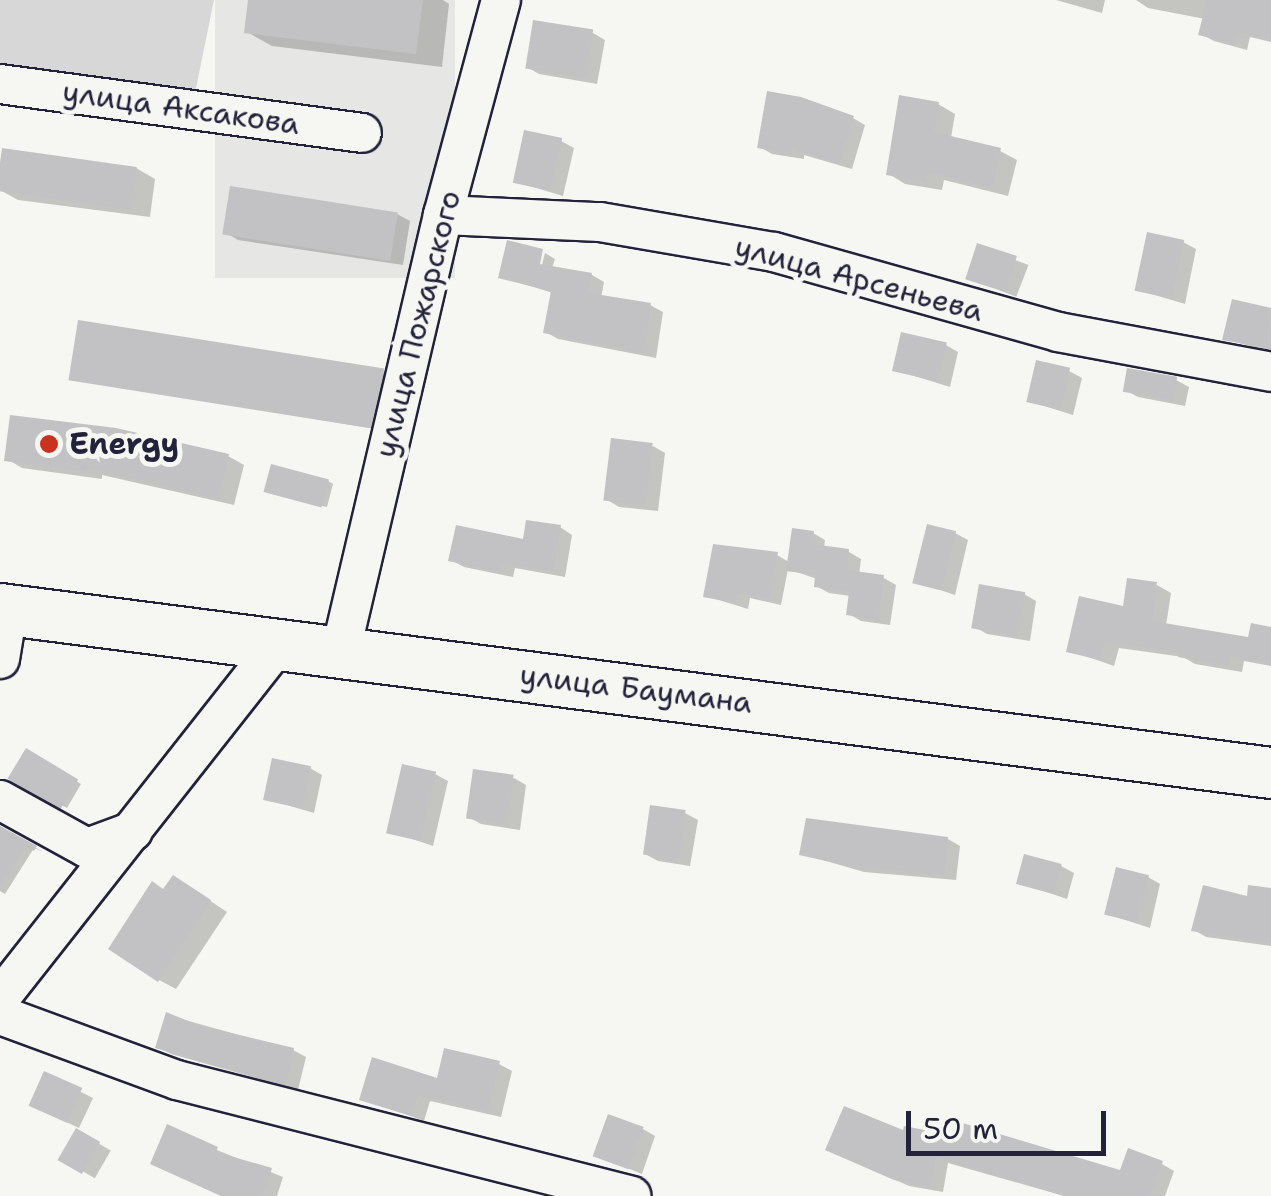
<!DOCTYPE html>
<html>
<head>
<meta charset="utf-8">
<style>
  body { margin:0 }
  #map { position:relative; width:1271px; height:1196px; overflow:hidden; background:#f6f6f2; font-family:"Shantell Sans",sans-serif }
  div>[style] { position:absolute }
  .built>* { inset:0; background:#e6e6e4; transform-origin:0 0 }
  .green>* { inset:0; background:#d7d7d7 }
  .shadow>* { inset:0; background:#0003; transform-origin:0 0 }
  .building>* { inset:0; background:#c2c2c4; transform-origin:0 0 }
  .roads { filter:drop-shadow(2px 0 #22223b) drop-shadow(-2px 0 #22223b) drop-shadow(0 2px #22223b) drop-shadow(0 -2px #22223b) }
  .minor>* { height:38px; margin:-19px; padding:0 19px; transform-origin:19px; border-radius:19px; background:#f6f6f2 }
  .major>* { height:50px; margin:-25px; padding:0 25px; transform-origin:25px; border-radius:25px; background:#f6f6f2 }
  .dots>* { width:28px; height:28px; translate:-50% -50%; box-sizing:border-box; border:5px solid #f6f6f2; border-radius:50% }
  span { translate:-50% -50%; white-space:nowrap; text-align:center; line-height:1.15; -webkit-text-stroke:10px #f6f6f2; paint-order:stroke }
  .street-label { font-size:30px; color:#22223b }
  .poi-label { font-size:30px; color:#22223b; font-weight:700 }
  .left { translate:0 -50%; text-align:left }
  .scale { position:absolute; left:906px; top:1111px; width:200px; height:45px; box-sizing:border-box; border:5px solid #22223b; border-top:0; padding-left:12px; font-size:30px; line-height:35px; white-space:nowrap; color:#22223b; -webkit-text-stroke:8px #f6f6f2; paint-order:stroke }
</style>
</head>
<body>
<div id="map">
  <div class="built">
    <i style="left:215px;top:0;width:240px;height:278px"></i>
  </div>
  <div class="green">
    <i style="clip-path:polygon(0 0,214px 0,193px 103px,0 74px)"></i>
  </div>
  <div class="shadow">
    <i style="clip-path:polygon(250px 0,443px 0,449px 4px,442px 67px,272px 46px,247px 32px)"></i>
    <i style="clip-path:polygon(1056px 0,1105px 0,1102px 13px)"></i>
    <i style="clip-path:polygon(1136px 0,1253px 0,1271px 4px,1271px 42px,1250px 37px,1247px 50px,1214px 41px,1201px 34px,1205px 19px,1148px 8px)"></i>
    <i style="clip-path:polygon(593px 33px,605px 40px,597px 84px,539px 74px,527px 67px)"></i>
    <i style="clip-path:polygon(938px 104px,955px 114px,951px 138px,1000px 151px,1017px 160px,1008px 196px,944px 180px,942px 190px,905px 184px,889px 174px)"></i>
    <i style="clip-path:polygon(853px 118px,865px 125px,852px 169px,804px 155px,804px 159px,772px 154px,760px 147px)"></i>
    <i style="clip-path:polygon(561px 141px,574px 148px,563px 196px,516px 182px)"></i>
    <i style="clip-path:polygon(4px 150px,136px 168px,155px 179px,150px 217px,18px 200px,0 190px)"></i>
    <i style="clip-path:polygon(397px 214px,410px 221px,403px 265px,238px 240px,225px 232px)"></i>
    <i style="clip-path:polygon(1183px 242px,1196px 249px,1185px 304px,1138px 290px)"></i>
    <i style="left:979px;top:246px;width:53px;height:34px;rotate:21deg"></i>
    <i style="clip-path:polygon(545px 253px,555px 259px,552px 268px,592px 275px,604px 282px,601px 298px,650px 305px,663px 312px,656px 358px,558px 339px,546px 332px,553px 293px,501px 277px,539px 276px)"></i>
    <i style="clip-path:polygon(1233px 302px,1271px 311px,1271px 352px,1225px 339px)"></i>
    <i style="clip-path:polygon(946px 345px,958px 352px,950px 387px,895px 370px)"></i>
    <i style="clip-path:polygon(1069px 371px,1082px 378px,1073px 415px,1028px 401px)"></i>
    <i style="clip-path:polygon(383px 372px,388px 375px,375px 429px,71px 378px)"></i>
    <i style="clip-path:polygon(1176px 380px,1189px 387px,1185px 406px,1138px 397px,1125px 390px)"></i>
    <i style="clip-path:polygon(653px 446px,665px 453px,658px 511px,619px 507px,606px 499px)"></i>
    <i style="clip-path:polygon(228px 456px,244px 465px,234px 505px,102px 475px,102px 479px,22px 468px,7px 459px)"></i>
    <i style="clip-path:polygon(328px 481px,333px 484px,327px 507px,272px 494px)"></i>
    <i style="clip-path:polygon(560px 527px,572px 535px,565px 577px,515px 568px,513px 577px,464px 567px,451px 560px,525px 542px)"></i>
    <i style="clip-path:polygon(813px 533px,825px 540px,824px 548px,849px 552px,861px 559px,859px 575px,884px 578px,896px 585px,890px 625px,861px 621px,849px 614px,851px 596px,829px 593px,816px 586px,817px 579px,788px 569px,781px 605px,750px 598px,748px 609px,706px 596px,777px 555px,789px 562px)"></i>
    <i style="clip-path:polygon(955px 533px,968px 540px,955px 595px,916px 582px)"></i>
    <i style="clip-path:polygon(1157px 585px,1171px 593px,1166px 626px,1250px 640px,1271px 630px,1271px 666px,1244px 661px,1242px 672px,1195px 664px,1183px 657px,1119px 648px,1114px 666px,1068px 650px)"></i>
    <i style="clip-path:polygon(1024px 594px,1036px 601px,1030px 641px,987px 634px,975px 627px)"></i>
    <i style="clip-path:polygon(27px 751px,81px 784px,67px 808px,10px 778px)"></i>
    <i style="clip-path:polygon(310px 768px,322px 775px,314px 813px,266px 799px)"></i>
    <i style="clip-path:polygon(435px 774px,448px 781px,433px 846px,389px 831px)"></i>
    <i style="clip-path:polygon(514px 778px,526px 785px,520px 830px,481px 824px,468px 817px)"></i>
    <i style="clip-path:polygon(685px 813px,698px 820px,690px 866px,658px 861px,645px 854px)"></i>
    <i style="clip-path:polygon(0 827px,43px 852px,34px 848px,5px 894px,0 891px)"></i>
    <i style="clip-path:polygon(948px 839px,960px 846px,956px 880px,864px 872px,802px 854px)"></i>
    <i style="clip-path:polygon(1061px 866px,1074px 873px,1067px 899px,1020px 883px)"></i>
    <i style="clip-path:polygon(1148px 877px,1160px 884px,1150px 928px,1107px 914px)"></i>
    <i style="clip-path:polygon(191px 888px,227px 912px,176px 989px,159px 980px,165px 892px)"></i>
    <i style="clip-path:polygon(1271px 891px,1271px 946px,1206px 937px,1194px 930px)"></i>
    <i style="clip-path:polygon(167px 1015px,293px 1050px,306px 1057px,298px 1090px,171px 1054px,158px 1047px)"></i>
    <i style="clip-path:polygon(499px 1064px,512px 1071px,501px 1117px,430px 1101px,424px 1121px,362px 1098px)"></i>
    <i style="clip-path:polygon(45px 1074px,93px 1098px,79px 1128px,44px 1112px)"></i>
    <i style="clip-path:polygon(643px 1129px,655px 1136px,642px 1174px,597px 1156px)"></i>
    <i style="left:77px;top:1131px;width:39px;height:32px;rotate:30deg"></i>
    <i style="clip-path:polygon(905px 1134px,1122px 1173px,1162px 1164px,1174px 1171px,1165px 1196px,1064px 1196px,948px 1163px,943px 1192px,909px 1186px,841px 1156px)"></i>
    <i style="clip-path:polygon(217px 1150px,283px 1177px,277px 1196px,223px 1196px,153px 1162px)"></i>
  </div>
  <div class="building">
    <i style="clip-path:polygon(248px 0,423px 0,416px 54px,244px 33px)"></i>
    <i style="clip-path:polygon(1207px 0,1271px 0,1271px 39px,1238px 32px,1235px 44px,1198px 35px)"></i>
    <i style="left:533px;top:20px;width:61px;height:49px;rotate:9deg"></i>
    <i style="clip-path:polygon(767px 91px,801px 97px,854px 116px,840px 164px,792px 149px,791px 154px,757px 148px)"></i>
    <i style="clip-path:polygon(899px 95px,939px 102px,934px 132px,1001px 148px,992px 188px,927px 172px,926px 182px,886px 175px)"></i>
    <i style="left:524px;top:130px;width:39px;height:54px;rotate:12deg"></i>
    <i style="left:2px;top:148px;width:136px;height:43px;rotate:8deg"></i>
    <i style="left:230px;top:186px;width:170px;height:49px;rotate:9deg"></i>
    <i style="left:1147px;top:232px;width:38px;height:60px;rotate:12deg"></i>
    <i style="clip-path:polygon(507px 240px,543px 249px,540px 264px,592px 273px,589px 293px,651px 303px,644px 353px,543px 333px,551px 291px,498px 278px)"></i>
    <i style="left:977px;top:243px;width:42px;height:38px;rotate:18deg"></i>
    <i style="clip-path:polygon(1232px 299px,1271px 308px,1267px 348px,1222px 340px)"></i>
    <i style="left:78px;top:320px;width:310px;height:61px;rotate:9deg"></i>
    <i style="left:901px;top:332px;width:47px;height:40px;rotate:13deg"></i>
    <i style="left:1036px;top:360px;width:35px;height:43px;rotate:13deg"></i>
    <i style="left:1127px;top:368px;width:51px;height:24px;rotate:10deg"></i>
    <i style="clip-path:polygon(10px 415px,116px 428px,229px 454px,219px 499px,87px 468px,87px 472px,4px 461px)"></i>
    <i style="left:611px;top:438px;width:42px;height:63px;rotate:7deg"></i>
    <i style="left:271px;top:464px;width:60px;height:29px;rotate:15deg"></i>
    <i style="clip-path:polygon(526px 520px,561px 525px,553px 571px,502px 563px,501px 572px,448px 561px,456px 525px,523px 539px)"></i>
    <i style="left:927px;top:524px;width:30px;height:61px;rotate:14deg"></i>
    <i style="clip-path:polygon(792px 528px,814px 531px,812px 544px,849px 549px,847px 570px,884px 575px,878px 620px,846px 615px,849px 592px,814px 587px,815px 575px,786px 571px)"></i>
    <i style="clip-path:polygon(713px 544px,778px 552px,769px 599px,738px 593px,736px 603px,703px 597px)"></i>
    <i style="clip-path:polygon(1127px 578px,1157px 582px,1152px 621px,1248px 637px,1251px 623px,1271px 627px,1271px 664px,1230px 655px,1228px 666px,1178px 657px,1179px 652px,1105px 642px,1100px 660px,1066px 652px,1079px 596px,1123px 606px)"></i>
    <i style="left:979px;top:584px;width:47px;height:45px;rotate:10deg"></i>
    <i style="left:26px;top:748px;width:61px;height:36px;rotate:31deg"></i>
    <i style="left:272px;top:758px;width:40px;height:43px;rotate:12deg"></i>
    <i style="left:402px;top:764px;width:35px;height:71px;rotate:13deg"></i>
    <i style="left:473px;top:769px;width:41px;height:50px;rotate:8deg"></i>
    <i style="left:650px;top:805px;width:36px;height:50px;rotate:8deg"></i>
    <i style="clip-path:polygon(806px 818px,948px 837px,944px 875px,849px 866px,799px 855px)"></i>
    <i style="clip-path:polygon(0 826px,37px 846px,34px 851px,25px 846px,0 887px)"></i>
    <i style="left:1024px;top:854px;width:39px;height:31px;rotate:15deg"></i>
    <i style="left:1116px;top:867px;width:34px;height:49px;rotate:14deg"></i>
    <i style="clip-path:polygon(173px 875px,211px 900px,158px 982px,108px 949px,152px 881px,163px 889px)"></i>
    <i style="clip-path:polygon(1203px 885px,1247px 896px,1248px 885px,1271px 888px,1271px 943px,1191px 931px)"></i>
    <i style="clip-path:polygon(166px 1012px,198px 1025px,294px 1048px,286px 1085px,155px 1048px)"></i>
    <i style="clip-path:polygon(444px 1048px,500px 1061px,488px 1112px,418px 1095px,411px 1116px,359px 1100px,372px 1057px,437px 1078px)"></i>
    <i style="left:44px;top:1071px;width:42px;height:38px;rotate:24deg"></i>
    <i style="clip-path:polygon(844px 1106px,903px 1130px,904px 1126px,956px 1136px,959px 1122px,1120px 1170px,1128px 1148px,1163px 1161px,1150px 1196px,1065px 1196px,936px 1158px,930px 1187px,894px 1180px,825px 1150px)"></i>
    <i style="left:608px;top:1114px;width:38px;height:45px;rotate:20deg"></i>
    <i style="clip-path:polygon(167px 1124px,218px 1147px,216px 1152px,272px 1168px,263px 1196px,221px 1196px,150px 1164px)"></i>
    <i style="left:76px;top:1128px;width:28px;height:37px;rotate:30deg"></i>
  </div>
  <div class="roads">
    <div class="minor">
      <i style="left:0;top:84px;width:365px;rotate:7.7deg"></i>
      <i style="left:443px;top:215px;width:157px;rotate:2.6deg"></i>
      <i style="left:600px;top:222px;width:177px;rotate:9.8deg"></i>
      <i style="left:774px;top:252px;width:295px;rotate:15.7deg"></i>
      <i style="left:1058px;top:332px;width:217px;rotate:10.6deg"></i>
      <i style="left:341px;top:650px;width:447px;rotate:-76.8deg"></i>
      <i style="left:443px;top:215px;width:223px;rotate:-74.9deg"></i>
      <i style="left:0;top:659px;width:50px;rotate:-80.7deg"></i>
      <i style="left:0;top:800px;width:99px;rotate:28.9deg"></i>
      <i style="left:87px;top:848px;width:49px;rotate:-20.3deg"></i>
      <i style="left:0;top:998px;width:449px;rotate:-51.8deg"></i>
      <i style="left:0;top:1015px;width:189px;rotate:20.2deg"></i>
      <i style="left:177px;top:1080px;width:469px;rotate:14.3deg"></i>
    </div>
    <div class="major">
      <i style="left:0;top:609px;width:1282px;rotate:7.35deg"></i>
    </div>
  </div>
  <div class="dots">
    <i style="left:49px;top:444px;background:#c8321e"></i>
  </div>
  <div class="street-label">
    <span style="left:181px;top:108px;rotate:8deg">улица Аксакова</span>
    <span style="left:859px;top:279px;rotate:15deg">улица Арсеньева</span>
    <span style="left:418px;top:324px;rotate:-76deg">улица Пожарского</span>
    <span style="left:636px;top:689px;rotate:7deg">улица Баумана</span>
  </div>
  <div class="poi-label">
    <span class="left" style="left:69px;top:444px">Energy</span>
  </div>
  <div class="scale">50 m</div>
</div>
</body>
</html>
